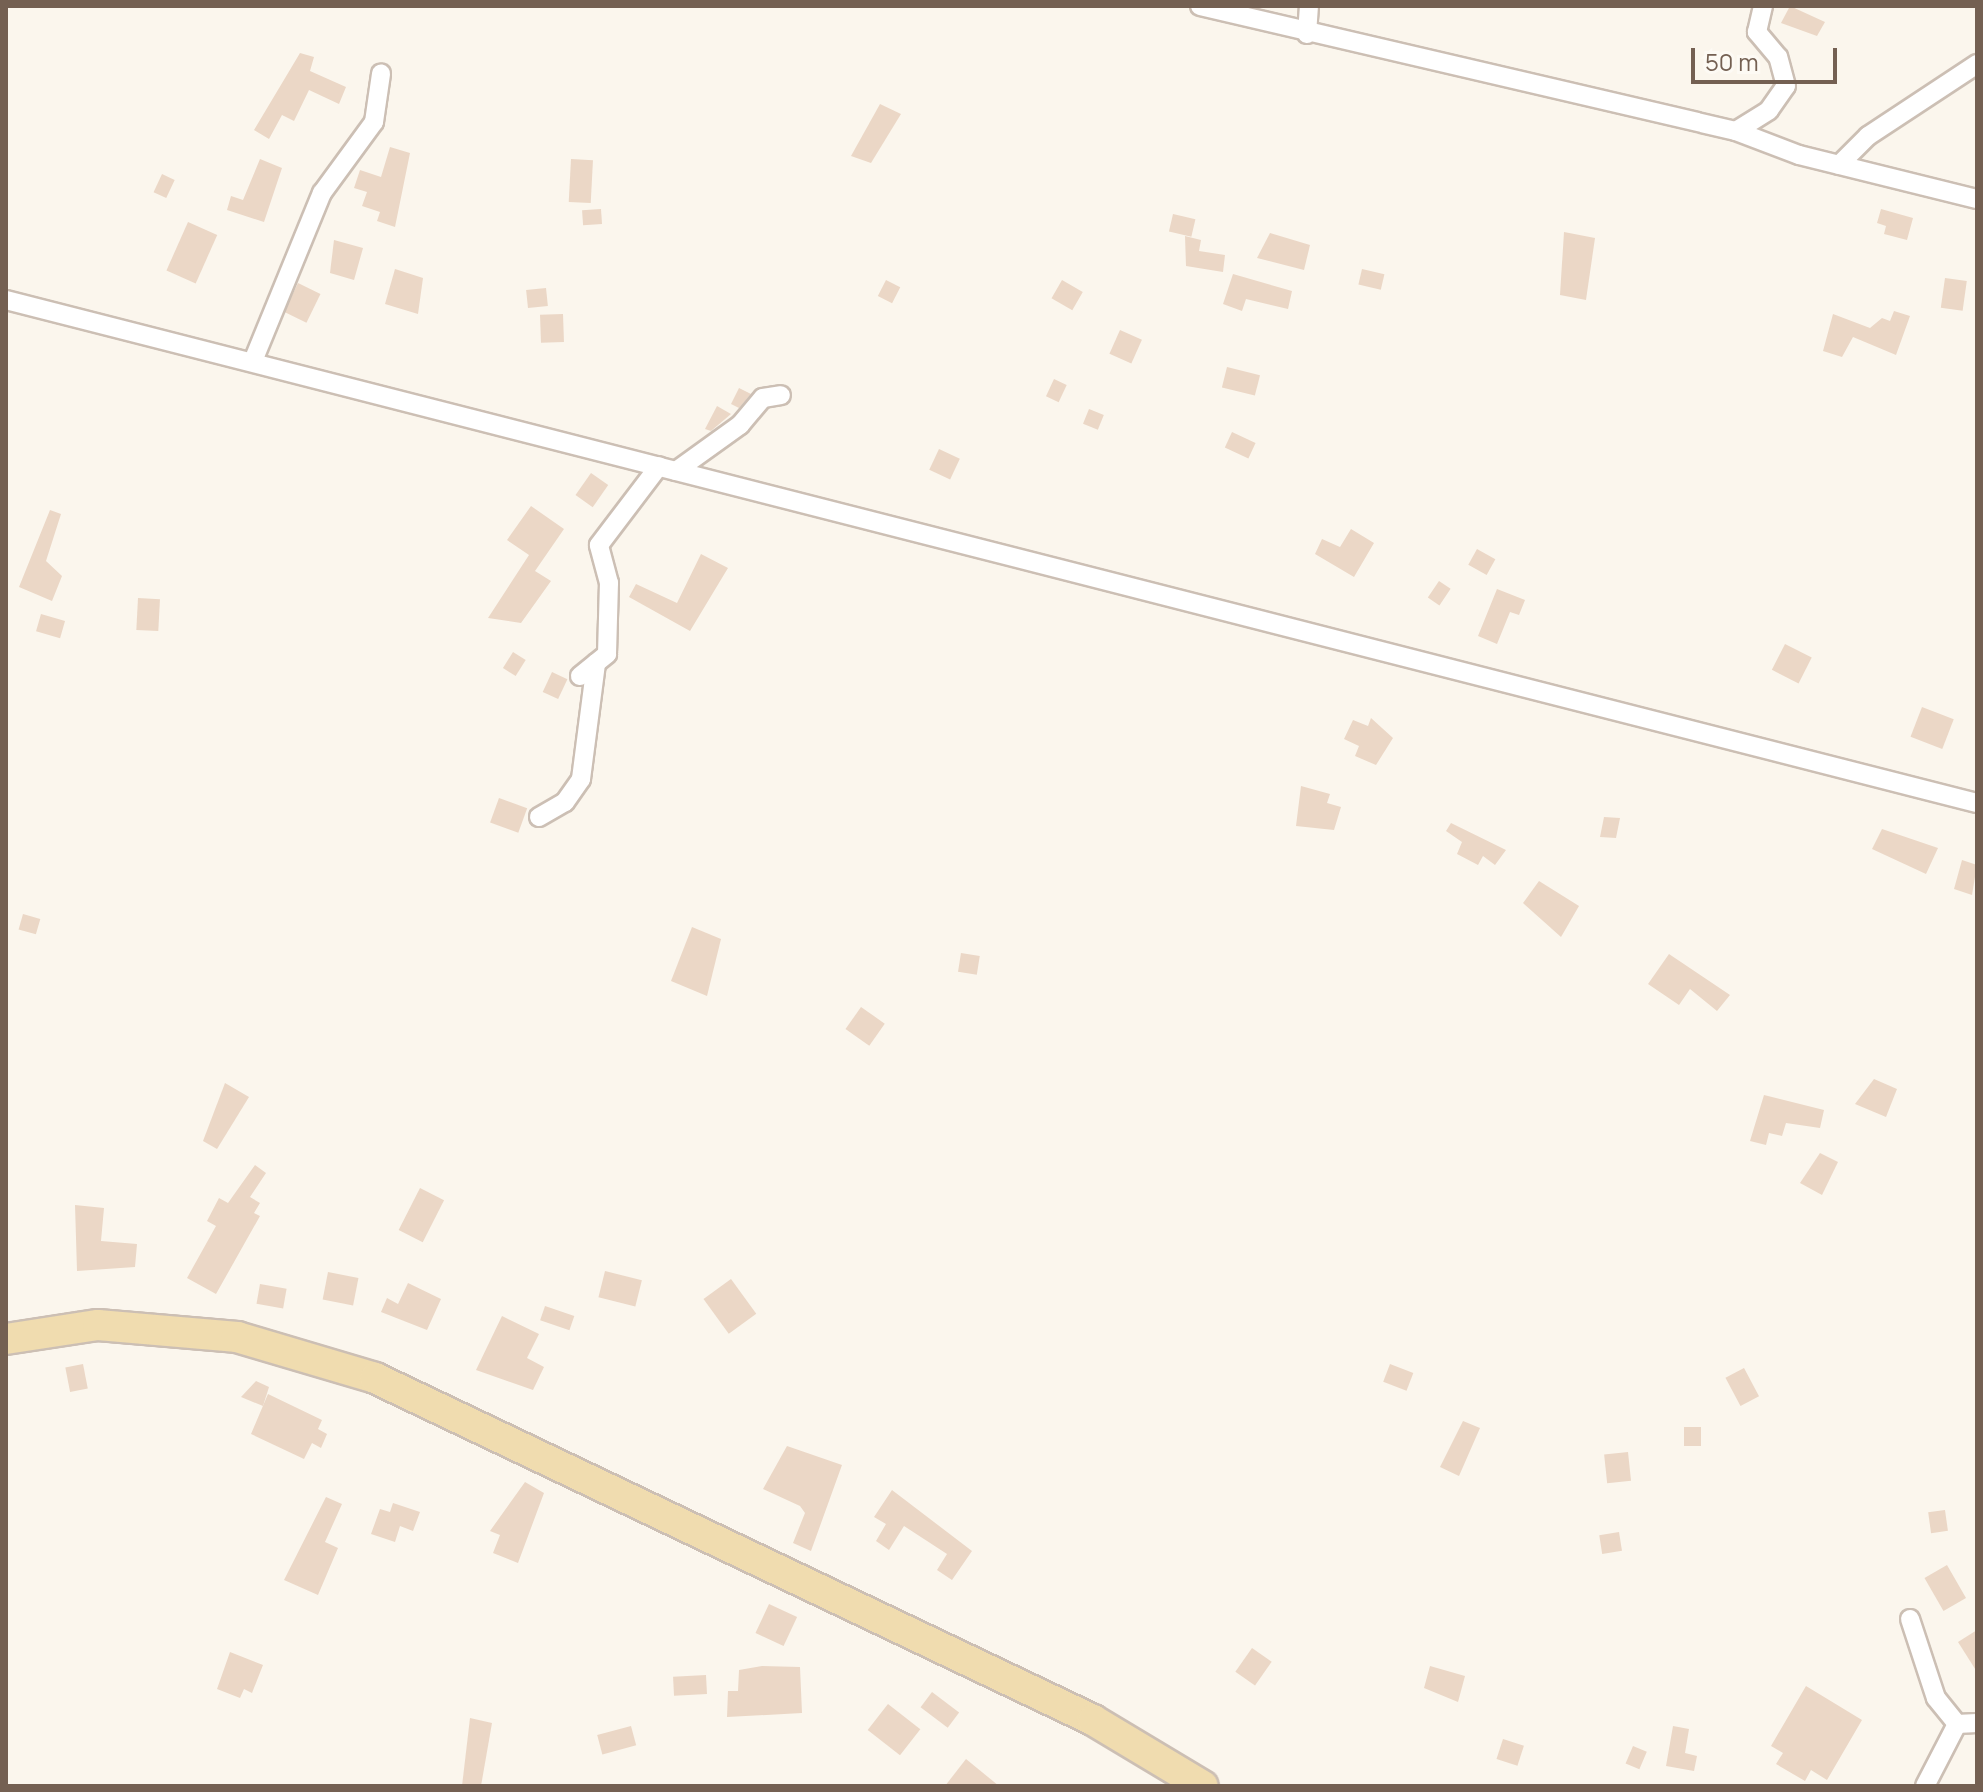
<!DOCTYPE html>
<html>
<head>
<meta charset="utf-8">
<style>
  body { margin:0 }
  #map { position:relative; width:1983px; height:1792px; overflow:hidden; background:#fbf6ed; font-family:Manrope,sans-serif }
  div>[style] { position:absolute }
  .building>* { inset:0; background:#ebd7c6; transform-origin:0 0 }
  .roads { filter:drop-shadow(2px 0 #ccbfb4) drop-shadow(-2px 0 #ccbfb4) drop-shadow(0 2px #ccbfb4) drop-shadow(0 -2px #ccbfb4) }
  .minor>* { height:18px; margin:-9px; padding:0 9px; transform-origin:9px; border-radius:9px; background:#fff }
  .primary>* { height:30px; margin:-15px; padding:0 15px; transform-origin:15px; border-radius:15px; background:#f0dcaf }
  span { translate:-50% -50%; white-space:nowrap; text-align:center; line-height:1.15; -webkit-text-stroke:6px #fdfaf4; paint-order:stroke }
  .frame { position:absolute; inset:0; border:8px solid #746052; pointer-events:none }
  .scale { position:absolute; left:1691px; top:48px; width:146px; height:36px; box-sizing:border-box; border:4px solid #746052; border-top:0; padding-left:10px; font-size:24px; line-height:28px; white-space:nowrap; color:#746052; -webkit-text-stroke:6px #fdfaf4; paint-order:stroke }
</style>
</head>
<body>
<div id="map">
  <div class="building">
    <i style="clip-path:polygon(1790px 6px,1825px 22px,1817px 36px,1781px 23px)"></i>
    <i style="clip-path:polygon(300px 53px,314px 57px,310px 71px,346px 87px,339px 104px,309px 90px,294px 121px,282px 115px,269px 139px,254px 130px)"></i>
    <i style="clip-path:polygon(880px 104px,901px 114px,871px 163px,851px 156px)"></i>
    <i style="clip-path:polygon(390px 147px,410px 153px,395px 227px,377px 221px,380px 212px,362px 206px,367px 192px,354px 188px,360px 170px,381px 177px)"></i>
    <i style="clip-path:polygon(260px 159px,282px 168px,264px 222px,227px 210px,231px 196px,243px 200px)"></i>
    <i style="left:571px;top:159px;width:22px;height:43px;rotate:3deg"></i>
    <i style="left:162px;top:174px;width:14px;height:20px;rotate:25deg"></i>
    <i style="left:601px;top:209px;width:15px;height:19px;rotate:86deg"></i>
    <i style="clip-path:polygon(1881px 209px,1913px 218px,1907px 240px,1884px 234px,1886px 226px,1877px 223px)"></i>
    <i style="left:1173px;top:214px;width:23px;height:18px;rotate:13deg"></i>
    <i style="left:188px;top:222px;width:32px;height:53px;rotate:24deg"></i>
    <i style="clip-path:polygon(1564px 232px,1595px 238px,1586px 300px,1560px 295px)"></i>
    <i style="clip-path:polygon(1270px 233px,1310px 245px,1304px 270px,1257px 258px)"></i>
    <i style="clip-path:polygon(1185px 236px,1201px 240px,1199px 251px,1225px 255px,1223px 272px,1186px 266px)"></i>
    <i style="clip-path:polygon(334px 240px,363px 248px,354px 280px,330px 273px)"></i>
    <i style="clip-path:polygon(395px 269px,423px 278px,418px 314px,385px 304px)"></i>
    <i style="left:1362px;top:269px;width:23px;height:16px;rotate:13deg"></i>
    <i style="clip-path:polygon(1233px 274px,1292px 291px,1288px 309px,1246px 299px,1242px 311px,1223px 304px)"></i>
    <i style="left:1945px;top:278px;width:22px;height:30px;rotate:8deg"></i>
    <i style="left:886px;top:280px;width:16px;height:18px;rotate:27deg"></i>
    <i style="left:1062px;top:280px;width:24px;height:21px;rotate:30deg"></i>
    <i style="left:298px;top:283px;width:25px;height:32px;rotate:26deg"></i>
    <i style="left:546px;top:288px;width:18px;height:20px;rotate:84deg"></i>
    <i style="clip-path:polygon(1894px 311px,1910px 316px,1896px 355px,1853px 337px,1842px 357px,1823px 351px,1833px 314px,1870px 328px,1882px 318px,1890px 321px)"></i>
    <i style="left:563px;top:314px;width:28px;height:23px;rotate:88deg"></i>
    <i style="left:1120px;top:330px;width:24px;height:26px;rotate:24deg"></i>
    <i style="left:1227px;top:367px;width:34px;height:21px;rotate:14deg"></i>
    <i style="left:1054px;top:379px;width:14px;height:19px;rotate:25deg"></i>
    <i style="clip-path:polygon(739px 388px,751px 394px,739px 408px,731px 404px)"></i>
    <i style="clip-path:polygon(717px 406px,731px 414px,711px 431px,705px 429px)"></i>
    <i style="left:1089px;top:409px;width:16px;height:16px;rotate:22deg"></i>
    <i style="left:1232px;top:432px;width:26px;height:17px;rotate:25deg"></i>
    <i style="left:939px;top:449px;width:23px;height:23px;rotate:25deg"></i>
    <i style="left:591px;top:473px;width:21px;height:27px;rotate:35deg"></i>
    <i style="clip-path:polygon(531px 506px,564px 529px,535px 571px,551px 581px,521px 623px,488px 618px,529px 555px,507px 540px)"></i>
    <i style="clip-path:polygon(50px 510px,61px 514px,46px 561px,62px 576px,52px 601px,19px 587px)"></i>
    <i style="clip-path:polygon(1351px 529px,1374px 543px,1354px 577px,1315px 554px,1322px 539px,1340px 547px)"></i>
    <i style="left:1477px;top:549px;width:21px;height:18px;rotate:29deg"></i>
    <i style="clip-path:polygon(701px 554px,728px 568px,690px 631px,629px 597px,636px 584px,677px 603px)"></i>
    <i style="left:1439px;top:581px;width:14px;height:20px;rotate:34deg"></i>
    <i style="clip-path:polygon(1497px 589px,1525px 600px,1519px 615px,1510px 612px,1497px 644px,1478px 636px)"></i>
    <i style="left:138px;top:598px;width:22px;height:32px;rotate:3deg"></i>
    <i style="left:41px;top:614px;width:25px;height:18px;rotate:16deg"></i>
    <i style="left:1785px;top:644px;width:30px;height:29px;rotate:27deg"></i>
    <i style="left:513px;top:652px;width:15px;height:19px;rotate:32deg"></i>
    <i style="left:552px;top:672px;width:17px;height:22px;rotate:25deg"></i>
    <i style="left:1922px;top:707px;width:34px;height:32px;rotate:21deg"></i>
    <i style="clip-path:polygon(1371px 718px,1393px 738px,1376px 765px,1355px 756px,1359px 746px,1344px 739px,1353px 720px,1368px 726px)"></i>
    <i style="clip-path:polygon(1301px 786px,1330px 794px,1327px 803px,1341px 807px,1334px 830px,1296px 826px)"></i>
    <i style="left:499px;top:798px;width:30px;height:26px;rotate:20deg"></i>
    <i style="clip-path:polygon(1604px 817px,1620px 818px,1616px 838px,1600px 837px)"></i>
    <i style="clip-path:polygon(1451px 823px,1506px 850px,1495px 865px,1483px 856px,1478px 865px,1457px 854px,1462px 842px,1446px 831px)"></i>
    <i style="clip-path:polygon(1882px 829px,1938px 848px,1926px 874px,1872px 849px)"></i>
    <i style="clip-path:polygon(1962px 860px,1977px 865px,1972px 895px,1954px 889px)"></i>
    <i style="clip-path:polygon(1539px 881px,1579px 906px,1561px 937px,1523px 903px)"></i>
    <i style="left:23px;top:914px;width:18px;height:16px;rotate:16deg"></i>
    <i style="clip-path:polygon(692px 927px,721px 939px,707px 996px,671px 981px)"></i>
    <i style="left:961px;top:953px;width:19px;height:19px;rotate:9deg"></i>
    <i style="clip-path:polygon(1669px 954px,1730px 995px,1717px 1011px,1690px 989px,1679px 1005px,1648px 984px)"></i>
    <i style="left:861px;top:1007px;width:29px;height:27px;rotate:35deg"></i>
    <i style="clip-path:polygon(1874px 1079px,1897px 1089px,1886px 1117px,1855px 1104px)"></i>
    <i style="clip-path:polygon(225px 1083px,249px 1097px,217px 1149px,203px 1141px)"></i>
    <i style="clip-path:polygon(1764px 1095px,1824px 1110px,1820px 1128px,1786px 1123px,1782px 1136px,1769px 1133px,1766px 1145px,1750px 1141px)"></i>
    <i style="clip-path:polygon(1820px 1153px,1838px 1162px,1822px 1195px,1800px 1183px)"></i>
    <i style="clip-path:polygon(255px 1165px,266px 1173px,250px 1197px,260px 1203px,254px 1213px,260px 1216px,216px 1294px,187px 1278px,216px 1226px,207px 1221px,219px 1198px,228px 1203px)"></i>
    <i style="left:420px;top:1188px;width:27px;height:47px;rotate:27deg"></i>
    <i style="clip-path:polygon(75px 1205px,104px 1208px,101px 1241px,137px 1244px,135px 1267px,77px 1271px)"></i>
    <i style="left:605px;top:1271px;width:38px;height:27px;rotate:14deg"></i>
    <i style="left:328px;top:1272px;width:31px;height:28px;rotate:11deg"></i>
    <i style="left:731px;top:1279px;width:43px;height:34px;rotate:54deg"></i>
    <i style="clip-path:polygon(408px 1283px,441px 1299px,427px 1330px,381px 1312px,387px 1298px,398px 1304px)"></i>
    <i style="left:260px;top:1284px;width:27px;height:20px;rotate:10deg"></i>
    <i style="left:545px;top:1306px;width:31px;height:15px;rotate:19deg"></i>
    <i style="clip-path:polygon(502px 1316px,539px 1334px,527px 1358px,544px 1367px,533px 1390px,476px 1370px)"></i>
    <i style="left:83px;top:1364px;width:25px;height:18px;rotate:79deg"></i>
    <i style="left:1390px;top:1364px;width:25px;height:19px;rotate:21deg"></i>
    <i style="left:1744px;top:1368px;width:32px;height:21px;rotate:62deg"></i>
    <i style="clip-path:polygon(256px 1381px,269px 1387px,263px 1406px,241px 1397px)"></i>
    <i style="clip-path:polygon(268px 1394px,322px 1420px,318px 1429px,327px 1434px,321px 1448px,312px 1443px,304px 1459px,251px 1434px)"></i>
    <i style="clip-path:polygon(1463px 1421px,1480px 1428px,1459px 1476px,1440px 1467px)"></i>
    <i style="left:1684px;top:1427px;width:17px;height:19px"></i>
    <i style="clip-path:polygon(787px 1446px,842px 1465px,811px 1551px,793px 1543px,805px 1513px,800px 1506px,763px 1489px)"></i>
    <i style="left:1628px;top:1452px;width:29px;height:24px;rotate:84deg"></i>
    <i style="clip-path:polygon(525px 1482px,544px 1493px,518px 1563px,493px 1553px,500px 1535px,490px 1531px)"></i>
    <i style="clip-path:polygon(892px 1490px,972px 1551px,952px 1580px,937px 1570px,947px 1554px,904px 1526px,889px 1550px,876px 1541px,886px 1524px,874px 1517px)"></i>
    <i style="clip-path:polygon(326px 1497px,342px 1504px,325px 1542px,338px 1548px,318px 1595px,284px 1580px)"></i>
    <i style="clip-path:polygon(393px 1503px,420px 1512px,413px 1531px,400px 1526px,395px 1542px,371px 1534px,380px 1509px,390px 1512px)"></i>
    <i style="left:1945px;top:1510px;width:21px;height:17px;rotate:82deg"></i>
    <i style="left:1619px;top:1532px;width:19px;height:20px;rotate:81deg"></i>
    <i style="left:1947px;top:1565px;width:38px;height:26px;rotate:60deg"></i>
    <i style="left:769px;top:1604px;width:31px;height:32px;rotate:25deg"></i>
    <i style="clip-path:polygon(1977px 1630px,1977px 1672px,1958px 1642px)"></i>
    <i style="left:1252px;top:1648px;width:24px;height:29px;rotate:35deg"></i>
    <i style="clip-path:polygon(230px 1652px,263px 1665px,252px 1693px,244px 1689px,240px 1698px,217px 1689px)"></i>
    <i style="clip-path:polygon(762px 1666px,800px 1667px,802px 1713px,727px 1717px,728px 1691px,738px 1691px,739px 1670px)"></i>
    <i style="clip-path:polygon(1430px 1666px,1465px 1676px,1458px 1702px,1424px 1688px)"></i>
    <i style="left:706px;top:1675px;width:19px;height:33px;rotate:87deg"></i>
    <i style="clip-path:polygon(1806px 1686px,1862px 1720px,1827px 1780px,1811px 1770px,1805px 1781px,1776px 1764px,1783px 1753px,1771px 1746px)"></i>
    <i style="left:932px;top:1692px;width:34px;height:19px;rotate:37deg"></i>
    <i style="left:888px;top:1704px;width:41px;height:33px;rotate:38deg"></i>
    <i style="clip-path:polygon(470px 1718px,492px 1723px,481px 1786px,462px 1786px)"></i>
    <i style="left:631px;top:1726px;width:20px;height:35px;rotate:75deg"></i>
    <i style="clip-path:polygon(1673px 1726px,1689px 1729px,1685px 1753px,1697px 1756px,1694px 1771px,1666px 1766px)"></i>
    <i style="left:1503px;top:1739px;width:22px;height:21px;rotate:18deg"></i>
    <i style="left:1633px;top:1746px;width:15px;height:19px;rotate:23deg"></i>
    <i style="clip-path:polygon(966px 1759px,999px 1786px,945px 1786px)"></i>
  </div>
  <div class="roads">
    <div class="minor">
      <i style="left:1200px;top:6px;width:550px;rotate:13.13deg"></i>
      <i style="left:1736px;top:131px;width:67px;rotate:20.9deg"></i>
      <i style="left:1799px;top:155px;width:183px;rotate:13.9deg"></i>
      <i style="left:1307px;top:34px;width:28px;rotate:-86deg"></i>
      <i style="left:1736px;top:131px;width:39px;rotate:-32deg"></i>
      <i style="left:1769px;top:110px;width:29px;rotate:-55deg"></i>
      <i style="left:1786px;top:86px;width:30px;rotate:-105deg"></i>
      <i style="left:1778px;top:57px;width:33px;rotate:-130deg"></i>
      <i style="left:1757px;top:32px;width:27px;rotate:-77deg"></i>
      <i style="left:1839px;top:165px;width:41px;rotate:-45deg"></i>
      <i style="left:1868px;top:136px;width:131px;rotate:-33.4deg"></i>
      <i style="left:6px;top:300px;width:2034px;rotate:14.32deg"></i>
      <i style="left:253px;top:361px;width:182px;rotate:-67.7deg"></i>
      <i style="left:322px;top:193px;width:88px;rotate:-53.8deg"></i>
      <i style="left:374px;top:122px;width:49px;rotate:-81.7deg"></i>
      <i style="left:676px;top:471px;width:79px;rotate:-35.7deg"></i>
      <i style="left:740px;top:425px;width:35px;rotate:-50deg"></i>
      <i style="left:763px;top:398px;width:18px;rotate:-9deg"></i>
      <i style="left:580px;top:676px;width:35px;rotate:-39deg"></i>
      <i style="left:607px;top:654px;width:71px;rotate:-88.4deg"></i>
      <i style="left:609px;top:583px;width:39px;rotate:-105deg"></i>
      <i style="left:599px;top:545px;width:99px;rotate:-52.8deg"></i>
      <i style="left:539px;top:817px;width:30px;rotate:-30deg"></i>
      <i style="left:565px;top:802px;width:28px;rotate:-55deg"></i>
      <i style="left:581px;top:779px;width:117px;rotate:-82.6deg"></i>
      <i style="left:1910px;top:1619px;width:83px;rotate:71.8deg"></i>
      <i style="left:1936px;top:1698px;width:33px;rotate:51deg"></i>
      <i style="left:1925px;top:1786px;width:70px;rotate:-62.7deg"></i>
      <i style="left:1957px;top:1724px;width:20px;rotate:-3deg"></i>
    </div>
    <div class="primary">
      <i style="left:6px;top:1339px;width:93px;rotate:-8.7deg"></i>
      <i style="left:98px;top:1325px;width:140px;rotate:4.9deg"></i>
      <i style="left:237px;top:1337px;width:144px;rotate:16.5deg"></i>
      <i style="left:375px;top:1378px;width:795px;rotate:25.47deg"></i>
      <i style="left:1093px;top:1720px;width:128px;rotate:31deg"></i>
    </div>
  </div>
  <div class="frame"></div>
  <div class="scale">50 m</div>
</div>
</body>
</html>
